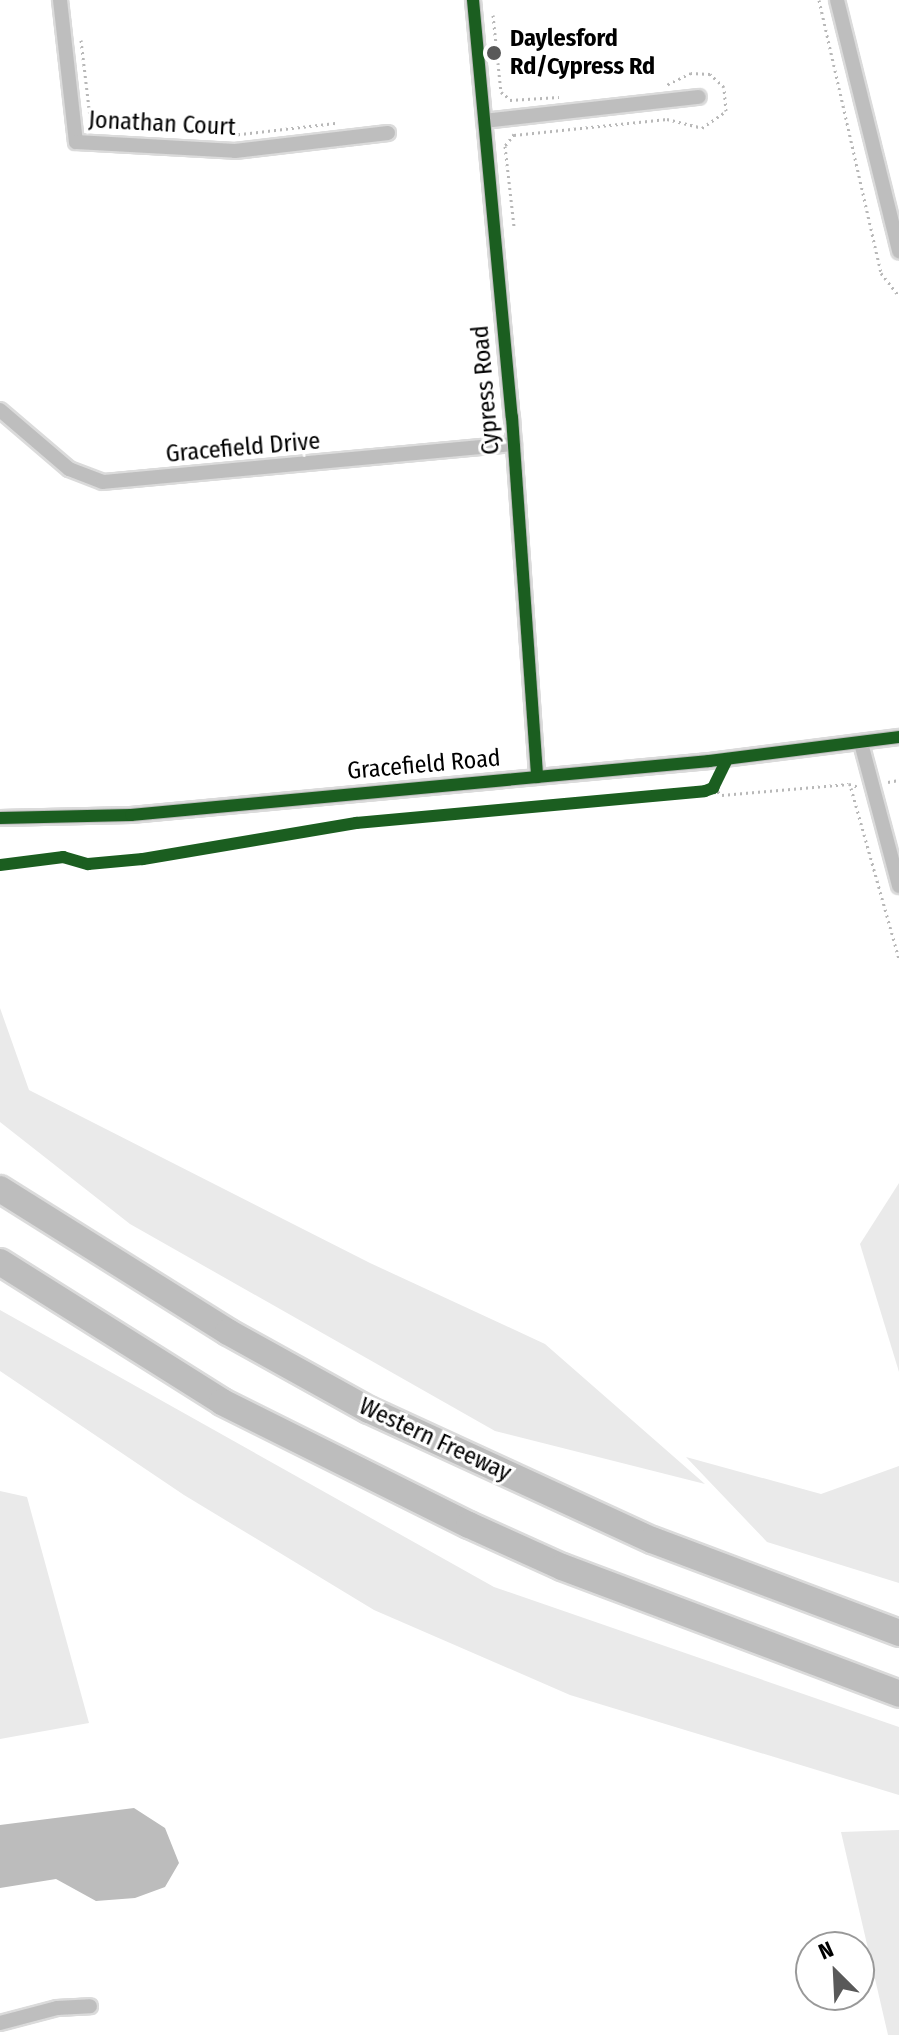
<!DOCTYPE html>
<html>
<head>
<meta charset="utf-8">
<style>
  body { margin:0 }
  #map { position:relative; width:899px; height:2035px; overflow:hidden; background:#fff; font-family:"Fira Sans Condensed",sans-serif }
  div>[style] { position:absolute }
  .green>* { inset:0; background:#eaeaea }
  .water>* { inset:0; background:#bcbcbc }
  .path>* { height:3px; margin-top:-1.5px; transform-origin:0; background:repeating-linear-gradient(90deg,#b8b8b8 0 2px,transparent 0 6px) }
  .roads { filter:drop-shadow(2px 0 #dbdbdb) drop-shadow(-2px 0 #dbdbdb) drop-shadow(0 2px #dbdbdb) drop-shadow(0 -2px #dbdbdb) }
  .minor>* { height:14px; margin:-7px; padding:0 7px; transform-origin:7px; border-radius:7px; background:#bebebe }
  .motorway>* { height:26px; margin:-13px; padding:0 13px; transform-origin:13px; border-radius:13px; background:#bdbdbd }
  .cycleway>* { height:12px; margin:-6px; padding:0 6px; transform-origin:6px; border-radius:6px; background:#1b5e20 }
  .dots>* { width:22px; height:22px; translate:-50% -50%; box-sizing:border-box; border:4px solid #fff; border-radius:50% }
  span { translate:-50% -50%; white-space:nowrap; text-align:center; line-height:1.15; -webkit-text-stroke:6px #fff; paint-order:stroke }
  .poi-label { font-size:24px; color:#000; font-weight:700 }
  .left { translate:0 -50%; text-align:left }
  .street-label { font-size:24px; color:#000 }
  .north { position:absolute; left:795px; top:1931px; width:80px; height:80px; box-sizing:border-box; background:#fff; border:2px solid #999; border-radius:50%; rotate:336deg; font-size:22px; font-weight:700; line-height:32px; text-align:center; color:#000 }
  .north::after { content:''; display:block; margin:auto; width:28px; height:36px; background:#595959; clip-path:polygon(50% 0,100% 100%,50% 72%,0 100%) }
</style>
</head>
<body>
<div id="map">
  <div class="green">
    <i style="clip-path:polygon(0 1008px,29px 1090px,370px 1263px,545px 1344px,705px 1484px,495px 1431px,130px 1224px,0 1122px)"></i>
    <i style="clip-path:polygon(899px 1183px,899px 1372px,860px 1244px)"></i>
    <i style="clip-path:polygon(0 1310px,494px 1587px,899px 1727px,899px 1795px,570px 1695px,374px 1610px,184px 1495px,0 1371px)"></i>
    <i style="clip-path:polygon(686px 1457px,821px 1494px,899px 1466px,899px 1583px,767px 1542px)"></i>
    <i style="clip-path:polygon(0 1491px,27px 1497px,89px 1723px,0 1739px)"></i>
    <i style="clip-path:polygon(899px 1830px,899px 2035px,888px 2035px,841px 1832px)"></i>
  </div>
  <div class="water">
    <i style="clip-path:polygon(134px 1808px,165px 1828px,179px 1863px,165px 1887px,135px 1898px,96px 1901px,56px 1879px,0 1888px,0 1825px)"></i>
  </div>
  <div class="path">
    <i style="left:819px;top:0;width:280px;rotate:77.2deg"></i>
    <i style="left:881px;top:273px;width:29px;rotate:52deg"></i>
    <i style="left:493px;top:15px;width:77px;rotate:84.1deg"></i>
    <i style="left:501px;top:92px;width:11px;rotate:38deg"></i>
    <i style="left:81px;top:40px;width:78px;rotate:83.3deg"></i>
    <i style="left:90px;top:117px;width:12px;rotate:48deg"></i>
    <i style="left:98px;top:126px;width:74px;rotate:3.9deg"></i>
    <i style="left:510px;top:100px;width:49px;rotate:-3.5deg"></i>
    <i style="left:514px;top:134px;width:15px;rotate:127deg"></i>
    <i style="left:505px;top:146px;width:81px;rotate:83.6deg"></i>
    <i style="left:232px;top:135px;width:104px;rotate:-6.6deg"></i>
    <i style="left:514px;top:135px;width:154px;rotate:-6deg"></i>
    <i style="left:667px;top:119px;width:36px;rotate:14deg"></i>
    <i style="left:702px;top:128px;width:29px;rotate:-35deg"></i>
    <i style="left:726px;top:111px;width:24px;rotate:-95deg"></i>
    <i style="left:724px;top:87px;width:19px;rotate:-137deg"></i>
    <i style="left:710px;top:74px;width:19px;rotate:-177deg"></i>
    <i style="left:691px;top:73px;width:28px;rotate:154deg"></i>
    <i style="left:888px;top:782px;width:11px;rotate:-10deg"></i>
    <i style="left:713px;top:788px;width:11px;rotate:38deg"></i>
    <i style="left:722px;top:795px;width:127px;rotate:-5deg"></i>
    <i style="left:849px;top:784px;width:10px;rotate:17deg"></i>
    <i style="left:851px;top:788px;width:178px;rotate:74.3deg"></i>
  </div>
  <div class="roads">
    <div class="minor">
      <i style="left:60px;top:0;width:143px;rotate:83.6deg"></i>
      <i style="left:76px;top:142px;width:159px;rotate:3.2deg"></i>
      <i style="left:235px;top:151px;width:154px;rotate:-6.7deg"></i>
      <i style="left:473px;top:0;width:419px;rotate:84.7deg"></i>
      <i style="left:512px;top:417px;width:361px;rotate:86deg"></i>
      <i style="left:837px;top:0;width:259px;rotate:76.1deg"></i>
      <i style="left:484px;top:121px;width:216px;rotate:-6.4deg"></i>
      <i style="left:0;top:410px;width:91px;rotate:40.5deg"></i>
      <i style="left:69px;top:469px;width:36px;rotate:21deg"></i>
      <i style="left:103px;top:482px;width:413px;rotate:-5.3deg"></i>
      <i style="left:861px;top:743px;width:148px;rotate:75.1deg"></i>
      <i style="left:0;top:818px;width:131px;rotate:-1.3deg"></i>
      <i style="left:131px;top:815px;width:581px;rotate:-5.34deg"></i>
      <i style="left:709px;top:761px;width:192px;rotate:-7.2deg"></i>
      <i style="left:0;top:2023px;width:59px;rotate:-14.7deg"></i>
      <i style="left:57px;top:2008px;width:33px;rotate:-3deg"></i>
    </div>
    <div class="motorway">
      <i style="left:0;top:1189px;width:269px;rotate:32.1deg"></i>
      <i style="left:228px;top:1332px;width:161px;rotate:29deg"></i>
      <i style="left:369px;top:1410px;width:311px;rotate:24.7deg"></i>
      <i style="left:652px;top:1540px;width:264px;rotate:20.6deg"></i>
      <i style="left:0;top:1262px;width:262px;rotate:32.2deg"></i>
      <i style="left:222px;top:1402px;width:276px;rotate:26.5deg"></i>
      <i style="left:469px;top:1525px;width:102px;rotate:24.3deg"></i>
      <i style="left:562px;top:1567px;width:360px;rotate:20.6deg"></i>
    </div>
  </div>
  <div class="cycleway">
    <i style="left:473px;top:0;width:419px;rotate:84.7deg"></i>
    <i style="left:512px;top:417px;width:361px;rotate:86deg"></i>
    <i style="left:0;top:818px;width:131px;rotate:-1.3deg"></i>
    <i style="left:131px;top:815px;width:581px;rotate:-5.34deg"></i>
    <i style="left:709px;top:761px;width:192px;rotate:-7.2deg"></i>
    <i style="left:0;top:865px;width:64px;rotate:-7.2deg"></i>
    <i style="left:63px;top:857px;width:26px;rotate:16deg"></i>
    <i style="left:88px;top:864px;width:55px;rotate:-5.2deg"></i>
    <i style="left:143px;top:859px;width:216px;rotate:-9.6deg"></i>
    <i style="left:356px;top:823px;width:350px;rotate:-5.2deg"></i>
    <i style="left:705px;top:791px;width:9px;rotate:-21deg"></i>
    <i style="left:713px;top:788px;width:32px;rotate:-64deg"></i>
  </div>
  <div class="dots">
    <i style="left:494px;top:53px;background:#595959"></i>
  </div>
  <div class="poi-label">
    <span class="left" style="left:510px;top:53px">Daylesford<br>Rd/Cypress Rd</span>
  </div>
  <div class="street-label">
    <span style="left:162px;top:124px;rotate:3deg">Jonathan Court</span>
    <span style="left:486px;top:390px;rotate:-95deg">Cypress Road</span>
    <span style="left:243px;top:448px;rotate:-5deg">Gracefield Drive</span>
    <span style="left:424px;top:765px;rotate:-5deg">Gracefield Road</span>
    <span style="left:435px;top:1440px;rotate:25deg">Western Freeway</span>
  </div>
  <div class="north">N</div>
</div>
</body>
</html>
